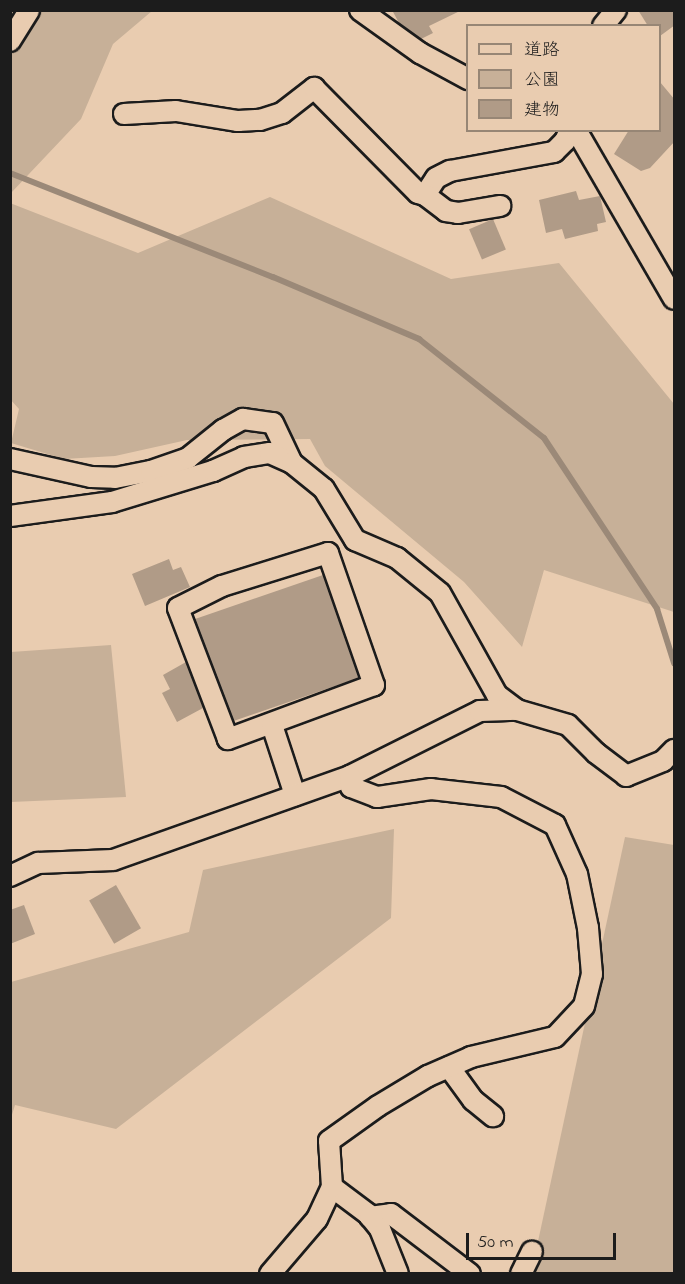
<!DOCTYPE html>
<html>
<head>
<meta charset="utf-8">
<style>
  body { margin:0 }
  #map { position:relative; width:685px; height:1284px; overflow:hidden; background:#e9ccb0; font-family:"Indie Flower","Klee One",sans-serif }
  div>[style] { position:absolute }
  .green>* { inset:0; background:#c7b098 }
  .stream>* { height:6px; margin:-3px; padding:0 3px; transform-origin:3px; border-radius:3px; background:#9b8978 }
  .building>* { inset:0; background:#b09b87; transform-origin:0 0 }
  .roads { filter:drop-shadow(2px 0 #1c1c1c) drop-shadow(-2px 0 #1c1c1c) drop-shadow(0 2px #1c1c1c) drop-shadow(0 -2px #1c1c1c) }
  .minor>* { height:20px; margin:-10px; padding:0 10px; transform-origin:10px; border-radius:10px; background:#e9ccb0 }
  span { translate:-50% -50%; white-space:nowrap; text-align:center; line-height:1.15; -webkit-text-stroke:5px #e9ccb0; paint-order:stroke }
  .frame { position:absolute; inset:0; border:12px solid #1c1c1c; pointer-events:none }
  .legend { position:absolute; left:466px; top:24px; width:195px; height:108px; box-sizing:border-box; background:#e9ccb0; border:2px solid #978675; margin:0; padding:8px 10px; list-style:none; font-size:18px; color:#1c1c1c }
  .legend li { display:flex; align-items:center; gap:12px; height:30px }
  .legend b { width:30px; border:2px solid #978675 }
  .scale { position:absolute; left:466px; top:1233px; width:150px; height:27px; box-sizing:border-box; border:3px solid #1c1c1c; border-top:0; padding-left:8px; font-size:18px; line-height:21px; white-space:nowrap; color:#1c1c1c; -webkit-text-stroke:4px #e9ccb0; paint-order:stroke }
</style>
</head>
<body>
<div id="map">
  <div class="green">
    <i style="clip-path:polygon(11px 11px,152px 11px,113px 44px,81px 119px,11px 193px)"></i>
    <i style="clip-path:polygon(270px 197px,451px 279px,559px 263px,674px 404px,674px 612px,544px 570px,522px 647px,464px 582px,325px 466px,310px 439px,187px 440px,115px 456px,64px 459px,11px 443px,19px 409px,10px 399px,10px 203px,138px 253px)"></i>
    <i style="clip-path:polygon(111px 645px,126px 797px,11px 802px,11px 652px)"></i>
    <i style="clip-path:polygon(394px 829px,391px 918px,116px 1129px,15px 1105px,11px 1118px,11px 982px,189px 932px,203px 870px)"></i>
    <i style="clip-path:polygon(625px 837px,674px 845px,674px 1273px,531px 1274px)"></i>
  </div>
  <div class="stream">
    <i style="left:10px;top:173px;width:283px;rotate:21.6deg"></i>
    <i style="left:273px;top:277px;width:159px;rotate:23deg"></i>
    <i style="left:419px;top:339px;width:159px;rotate:38.4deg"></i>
    <i style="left:544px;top:438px;width:205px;rotate:56.5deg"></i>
    <i style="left:657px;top:609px;width:57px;rotate:72.5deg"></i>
  </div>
  <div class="building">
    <i style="clip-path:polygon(392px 10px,462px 10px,429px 26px,433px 33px,421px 39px,399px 23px)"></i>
    <i style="clip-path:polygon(638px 10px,675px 10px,675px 25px,660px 36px,660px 26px,648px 26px)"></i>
    <i style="clip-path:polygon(660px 82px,675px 100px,675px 141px,650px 168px,641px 171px,614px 154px,629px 130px,660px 130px)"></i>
    <i style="clip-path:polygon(576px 191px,579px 200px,600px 196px,606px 222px,597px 224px,598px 231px,565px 239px,562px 229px,546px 233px,539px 200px)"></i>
    <i style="left:493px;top:219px;width:33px;height:26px;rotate:67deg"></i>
    <i style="clip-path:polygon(169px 559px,173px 570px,181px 567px,190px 587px,145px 606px,132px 574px)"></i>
    <i style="left:323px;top:575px;width:109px;height:136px;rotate:71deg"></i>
    <i style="clip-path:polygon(186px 662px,203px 708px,177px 722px,162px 693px,170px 689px,163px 675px)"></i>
    <i style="left:116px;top:885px;width:50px;height:31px;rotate:60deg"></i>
    <i style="clip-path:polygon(24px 905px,35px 934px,10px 944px,10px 910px)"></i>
  </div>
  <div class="roads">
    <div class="minor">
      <i style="left:360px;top:10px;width:74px;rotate:35.6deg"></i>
      <i style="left:420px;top:53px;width:55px;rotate:28.4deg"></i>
      <i style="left:603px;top:26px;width:21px;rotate:-51deg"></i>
      <i style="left:10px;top:41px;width:36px;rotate:-58deg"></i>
      <i style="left:124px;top:114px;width:52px;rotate:-3.3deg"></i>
      <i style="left:176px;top:111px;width:63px;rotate:9.2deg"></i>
      <i style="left:238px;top:121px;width:22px;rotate:-3deg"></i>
      <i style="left:260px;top:120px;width:23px;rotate:-18deg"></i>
      <i style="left:282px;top:113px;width:41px;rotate:-38deg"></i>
      <i style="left:314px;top:88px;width:148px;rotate:45.3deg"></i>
      <i style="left:418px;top:193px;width:7px;rotate:16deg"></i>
      <i style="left:425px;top:195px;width:20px;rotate:-57deg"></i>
      <i style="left:436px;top:178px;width:16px;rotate:-27deg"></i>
      <i style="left:450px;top:171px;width:106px;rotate:-10.4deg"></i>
      <i style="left:554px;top:152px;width:16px;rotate:-45deg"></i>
      <i style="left:565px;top:141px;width:12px;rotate:-66deg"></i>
      <i style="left:576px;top:130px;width:195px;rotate:59.9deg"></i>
      <i style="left:425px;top:195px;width:26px;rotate:37deg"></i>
      <i style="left:446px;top:211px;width:12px;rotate:9deg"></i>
      <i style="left:458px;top:213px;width:43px;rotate:-9.5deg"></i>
      <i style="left:10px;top:459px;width:83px;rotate:12.5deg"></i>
      <i style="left:91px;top:477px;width:24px;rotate:2deg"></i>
      <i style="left:115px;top:478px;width:37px;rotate:-11deg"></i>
      <i style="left:151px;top:471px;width:39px;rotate:-19deg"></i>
      <i style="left:188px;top:458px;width:45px;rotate:-38.7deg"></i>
      <i style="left:223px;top:430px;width:23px;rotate:-29deg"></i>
      <i style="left:243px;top:419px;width:30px;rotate:8deg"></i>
      <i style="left:273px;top:423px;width:44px;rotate:64.6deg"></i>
      <i style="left:10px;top:516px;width:103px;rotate:-7.8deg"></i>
      <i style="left:112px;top:502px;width:106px;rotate:-17.1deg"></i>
      <i style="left:213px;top:471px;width:34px;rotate:-24deg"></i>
      <i style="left:244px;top:457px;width:26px;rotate:-9deg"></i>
      <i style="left:270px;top:453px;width:24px;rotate:24deg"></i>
      <i style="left:292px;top:463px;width:41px;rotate:39.1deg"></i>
      <i style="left:324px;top:489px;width:60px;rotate:58.7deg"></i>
      <i style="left:355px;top:540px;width:46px;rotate:23.2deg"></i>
      <i style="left:397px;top:558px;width:55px;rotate:39.1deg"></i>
      <i style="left:440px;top:593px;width:117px;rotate:60.8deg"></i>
      <i style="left:497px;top:695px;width:25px;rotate:37deg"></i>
      <i style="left:328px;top:553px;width:140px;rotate:70.8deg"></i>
      <i style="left:374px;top:685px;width:156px;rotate:159.7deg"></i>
      <i style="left:228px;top:739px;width:140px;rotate:-110.9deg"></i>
      <i style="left:178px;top:608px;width:49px;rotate:-26.6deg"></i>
      <i style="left:222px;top:586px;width:111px;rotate:-17.3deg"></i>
      <i style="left:272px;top:725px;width:74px;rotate:71.8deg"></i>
      <i style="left:10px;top:876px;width:31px;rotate:-25deg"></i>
      <i style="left:38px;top:863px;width:75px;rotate:-2.3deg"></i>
      <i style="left:113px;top:860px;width:251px;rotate:-19.5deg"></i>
      <i style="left:350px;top:776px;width:145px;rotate:-26.6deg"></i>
      <i style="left:480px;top:711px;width:37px;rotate:-2deg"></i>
      <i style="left:517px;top:710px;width:53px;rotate:16.4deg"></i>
      <i style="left:568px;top:725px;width:40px;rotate:45deg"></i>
      <i style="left:596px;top:753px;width:38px;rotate:37deg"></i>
      <i style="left:626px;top:776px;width:40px;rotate:-22deg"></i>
      <i style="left:663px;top:761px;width:16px;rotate:-45deg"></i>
      <i style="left:449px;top:1067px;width:41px;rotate:54deg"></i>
      <i style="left:473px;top:1100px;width:26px;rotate:39deg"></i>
      <i style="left:332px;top:1187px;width:45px;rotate:36.9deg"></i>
      <i style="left:368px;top:1214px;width:19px;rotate:51deg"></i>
      <i style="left:380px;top:1229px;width:48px;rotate:68.2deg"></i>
      <i style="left:370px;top:1217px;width:21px;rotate:-8deg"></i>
      <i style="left:391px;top:1214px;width:99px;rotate:37.2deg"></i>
      <i style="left:270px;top:1274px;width:72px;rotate:-49.5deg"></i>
      <i style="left:317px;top:1219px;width:35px;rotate:-65deg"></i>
      <i style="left:332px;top:1187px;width:46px;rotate:-93.7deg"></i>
      <i style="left:329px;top:1141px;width:60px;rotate:-35.5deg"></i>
      <i style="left:378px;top:1106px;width:58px;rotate:-31deg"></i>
      <i style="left:428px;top:1076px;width:47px;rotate:-23.8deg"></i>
      <i style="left:471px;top:1057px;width:86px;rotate:-13.4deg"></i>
      <i style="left:555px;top:1037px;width:42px;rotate:-46.9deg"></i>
      <i style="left:584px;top:1006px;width:33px;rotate:-76deg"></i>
      <i style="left:592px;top:974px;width:46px;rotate:-95deg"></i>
      <i style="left:588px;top:928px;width:55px;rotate:-101.5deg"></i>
      <i style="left:577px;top:874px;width:54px;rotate:-114.2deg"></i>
      <i style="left:555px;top:825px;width:61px;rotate:-152.6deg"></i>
      <i style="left:501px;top:797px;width:70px;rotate:-173.5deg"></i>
      <i style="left:431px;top:789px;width:55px;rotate:171.6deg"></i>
      <i style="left:377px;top:797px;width:28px;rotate:-159deg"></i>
      <i style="left:351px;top:787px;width:11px;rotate:-95deg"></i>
      <i style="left:521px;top:1274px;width:25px;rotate:-64deg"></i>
    </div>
  </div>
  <div class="frame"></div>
  <ul class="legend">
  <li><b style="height:8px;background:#e9ccb0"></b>道路</li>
  <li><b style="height:16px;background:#c7b098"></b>公園</li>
  <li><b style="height:16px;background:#b09b87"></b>建物</li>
  </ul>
  <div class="scale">50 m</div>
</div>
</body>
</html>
